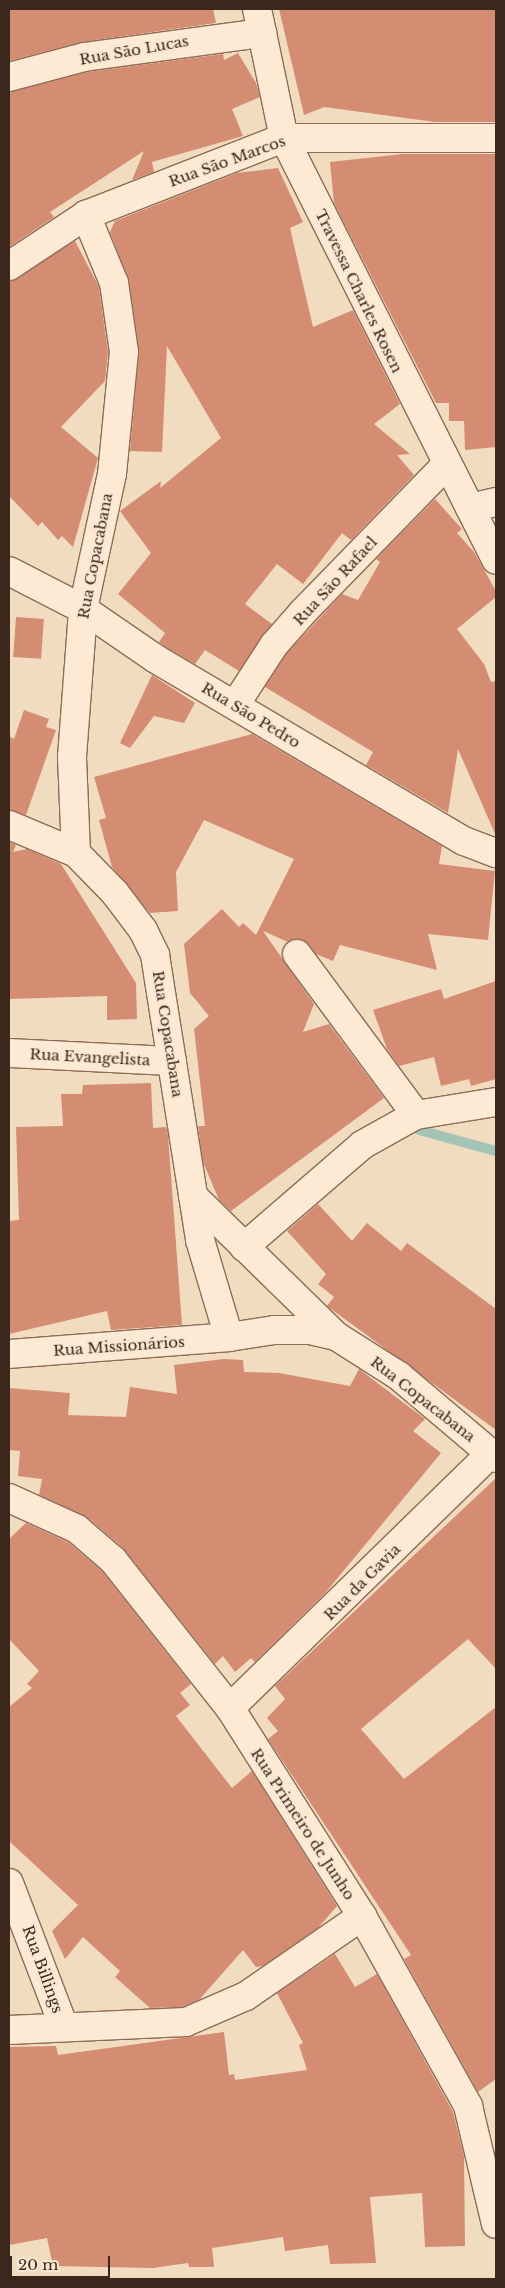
<!DOCTYPE html>
<html>
<head>
<meta charset="utf-8">
<style>
  body { margin:0 }
  #map { position:relative; width:505px; height:2288px; overflow:hidden; background:#f2dcc0; font-family:"Libre Baskerville",serif }
  div>[style] { position:absolute }
  .stream>* { height:10px; margin:-5px; padding:0 5px; transform-origin:5px; border-radius:5px; background:#a4c4b6 }
  .building>* { inset:0; background:#d48c72; transform-origin:0 0 }
  .roads { filter:drop-shadow(1px 0 #8d6b56) drop-shadow(-1px 0 #8d6b56) drop-shadow(0 1px #8d6b56) drop-shadow(0 -1px #8d6b56) }
  .street>* { height:28px; margin:-14px; padding:0 14px; transform-origin:14px; border-radius:14px; background:#fcead5 }
  span { translate:-50% -50%; white-space:nowrap; text-align:center; line-height:1.15; -webkit-text-stroke:4.5px #f9e7d1; paint-order:stroke }
  .street-label { font-size:15px; color:#3b271c }
  .frame { position:absolute; inset:0; border:10px solid #3b271c; pointer-events:none }
  .scale { position:absolute; left:10px; top:2256px; width:100px; height:22px; box-sizing:border-box; border:2px solid #3b271c; border-top:0; padding-left:6px; font-size:15px; line-height:18px; white-space:nowrap; color:#3b271c; -webkit-text-stroke:4px #f9e7d1; paint-order:stroke }
</style>
</head>
<body>
<div id="map">
  <div class="stream">
    <i style="left:419px;top:1130px;width:80px;rotate:15.3deg"></i>
  </div>
  <div class="building">
    <i style="clip-path:polygon(9px 9px,213px 9px,216px 23px,82px 42px,9px 61px)"></i>
    <i style="clip-path:polygon(279px 9px,496px 9px,496px 122px,435px 122px,324px 107px,304px 115px)"></i>
    <i style="clip-path:polygon(238px 53px,256px 83px,260px 97px,232px 109px,243px 136px,152px 162px,154px 172px,132px 180px,144px 151px,50px 212px,54px 217px,9px 247px,9px 92px,87px 72px,223px 54px,224px 60px)"></i>
    <i style="clip-path:polygon(403px 154px,496px 154px,496px 447px,465px 450px,464px 421px,449px 421px,449px 403px,436px 403px,334px 203px,330px 162px)"></i>
    <i style="clip-path:polygon(278px 168px,303px 222px,290px 228px,313px 327px,353px 310px,400px 404px,374px 424px,410px 454px,397px 455px,414px 475px,351px 540px,342px 533px,303px 584px,277px 564px,245px 604px,272px 624px,239px 671px,205px 650px,195px 664px,164px 646px,159px 642px,165px 633px,118px 594px,151px 553px,120px 511px,161px 481px,160px 488px,221px 438px,167px 346px,162px 452px,130px 451px,139px 350px,129px 281px,110px 232px,115px 221px,237px 173px)"></i>
    <i style="clip-path:polygon(75px 241px,99px 287px,108px 352px,105px 381px,61px 427px,98px 458px,73px 547px,62px 536px,58px 540px,42px 522px,38px 526px,9px 496px,9px 281px)"></i>
    <i style="clip-path:polygon(435px 499px,462px 529px,457px 533px,474px 552px,496px 591px,496px 597px,457px 629px,484px 664px,491px 682px,496px 681px,496px 836px,458px 749px,448px 813px,366px 765px,373px 752px,265px 687px,286px 654px,342px 594px,358px 600px,380px 562px,376px 559px)"></i>
    <i style="left:16px;top:617px;width:28px;height:40px;rotate:4deg"></i>
    <i style="clip-path:polygon(152px 675px,195px 703px,184px 723px,154px 716px,130px 748px,120px 743px)"></i>
    <i style="clip-path:polygon(24px 710px,49px 719px,46px 727px,56px 730px,26px 815px,9px 810px,9px 736px,14px 739px)"></i>
    <i style="clip-path:polygon(252px 734px,442px 846px,439px 864px,495px 871px,488px 940px,428px 934px,437px 970px,340px 945px,333px 961px,316px 954px,303px 940px,288px 942px,263px 931px,314px 1004px,303px 1032px,329px 1024px,384px 1098px,231px 1211px,219px 1200px,203px 1162px,198px 1126px,205px 1126px,194px 1029px,209px 1016px,190px 993px,184px 944px,222px 909px,239px 927px,243px 923px,256px 935px,294px 859px,204px 820px,176px 872px,178px 911px,150px 913px,112px 867px,99px 820px,106px 818px,94px 777px)"></i>
    <i style="clip-path:polygon(9px 842px,16px 845px,13px 852px,27px 849px,61px 864px,136px 983px,137px 1019px,107px 1020px,107px 996px,9px 999px)"></i>
    <i style="clip-path:polygon(496px 981px,496px 1079px,471px 1086px,469px 1079px,441px 1086px,434px 1057px,399px 1066px,387px 1049px,373px 1010px,441px 989px,444px 999px)"></i>
    <i style="clip-path:polygon(151px 1083px,153px 1128px,166px 1127px,168px 1135px,182px 1325px,111px 1330px,107px 1311px,9px 1334px,9px 1221px,19px 1220px,16px 1127px,63px 1126px,61px 1094px,82px 1094px,83px 1085px)"></i>
    <i style="clip-path:polygon(318px 1204px,352px 1241px,367px 1223px,401px 1251px,407px 1243px,496px 1309px,496px 1430px,327px 1306px,334px 1297px,318px 1284px,326px 1274px,287px 1231px)"></i>
    <i style="clip-path:polygon(224px 1359px,243px 1360px,244px 1372px,279px 1373px,350px 1386px,359px 1369px,425px 1419px,413px 1431px,441px 1453px,326px 1592px,255px 1662px,251px 1658px,235px 1672px,223px 1656px,215px 1664px,123px 1548px,87px 1517px,39px 1495px,42px 1479px,18px 1476px,20px 1451px,9px 1450px,9px 1388px,70px 1393px,68px 1415px,126px 1417px,130px 1387px,177px 1394px,174px 1365px)"></i>
    <i style="clip-path:polygon(496px 1478px,496px 1669px,468px 1639px,361px 1729px,404px 1779px,496px 1707px,496px 2079px,478px 2092px,404px 1959px,411px 1955px,268px 1739px,278px 1731px,267px 1718px,285px 1699px,275px 1686px)"></i>
    <i style="clip-path:polygon(26px 1523px,68px 1542px,102px 1571px,191px 1684px,180px 1693px,190px 1705px,176px 1716px,232px 1788px,252px 1771px,337px 1906px,318px 1928px,263px 1966px,256px 1967px,243px 1950px,199px 2000px,182px 2007px,150px 2008px,115px 1977px,120px 1971px,83px 1937px,65px 1959px,52px 1931px,78px 1905px,9px 1841px,9px 1707px,32px 1688px,27px 1684px,39px 1671px,9px 1639px,9px 1539px)"></i>
    <i style="clip-path:polygon(335px 1954px,355px 1987px,377px 1974px,453px 2112px,464px 2156px,465px 2246px,425px 2247px,422px 2193px,370px 2197px,376px 2263px,330px 2264px,328px 2245px,285px 2251px,283px 2237px,212px 2248px,214px 2267px,189px 2267px,188px 2263px,153px 2268px,53px 2266px,47px 2238px,9px 2245px,9px 2047px,56px 2046px,58px 2055px,224px 2032px,229px 2075px,234px 2074px,235px 2080px,307px 2070px,299px 2045px,303px 2043px,277px 1993px)"></i>
  </div>
  <div class="roads">
    <div class="street">
      <i style="left:257px;top:9px;width:132px;rotate:78.2deg"></i>
      <i style="left:284px;top:138px;width:472px;rotate:63.3deg"></i>
      <i style="left:9px;top:77px;width:78px;rotate:-14.9deg"></i>
      <i style="left:84px;top:57px;width:180px;rotate:-7.7deg"></i>
      <i style="left:9px;top:266px;width:92px;rotate:-33.5deg"></i>
      <i style="left:86px;top:215px;width:212px;rotate:-21.3deg"></i>
      <i style="left:284px;top:138px;width:212px"></i>
      <i style="left:470px;top:508px;width:27px;rotate:-13deg"></i>
      <i style="left:9px;top:571px;width:83px;rotate:27.2deg"></i>
      <i style="left:83px;top:609px;width:88px;rotate:34.4deg"></i>
      <i style="left:156px;top:659px;width:358px;rotate:30.6deg"></i>
      <i style="left:464px;top:841px;width:34px;rotate:21deg"></i>
      <i style="left:235px;top:705px;width:72px;rotate:-57deg"></i>
      <i style="left:274px;top:645px;width:44px;rotate:-48.7deg"></i>
      <i style="left:303px;top:612px;width:205px;rotate:-45.8deg"></i>
      <i style="left:9px;top:825px;width:73px;rotate:22.7deg"></i>
      <i style="left:76px;top:853px;width:56px;rotate:45.7deg"></i>
      <i style="left:115px;top:893px;width:46px;rotate:52.9deg"></i>
      <i style="left:143px;top:930px;width:28px;rotate:64deg"></i>
      <i style="left:155px;top:955px;width:289px;rotate:81deg"></i>
      <i style="left:200px;top:1240px;width:101px;rotate:73.4deg"></i>
      <i style="left:229px;top:1337px;width:46px;rotate:-8.8deg"></i>
      <i style="left:274px;top:1330px;width:36px"></i>
      <i style="left:310px;top:1330px;width:27px;rotate:13deg"></i>
      <i style="left:336px;top:1336px;width:75px;rotate:32.4deg"></i>
      <i style="left:399px;top:1376px;width:127px;rotate:40.2deg"></i>
      <i style="left:76px;top:853px;width:96px;rotate:-92.4deg"></i>
      <i style="left:72px;top:757px;width:148px;rotate:-85.7deg"></i>
      <i style="left:83px;top:609px;width:138px;rotate:-77.9deg"></i>
      <i style="left:112px;top:474px;width:123px;rotate:-84.4deg"></i>
      <i style="left:124px;top:352px;width:70px;rotate:-98.2deg"></i>
      <i style="left:114px;top:283px;width:74px;rotate:-112.4deg"></i>
      <i style="left:297px;top:954px;width:200px;rotate:53.5deg"></i>
      <i style="left:9px;top:1053px;width:163px;rotate:2.8deg"></i>
      <i style="left:193px;top:1196px;width:200px;rotate:44.4deg"></i>
      <i style="left:244px;top:1247px;width:156px;rotate:-40.8deg"></i>
      <i style="left:362px;top:1145px;width:62px;rotate:-29.1deg"></i>
      <i style="left:416px;top:1115px;width:81px;rotate:-9.2deg"></i>
      <i style="left:9px;top:1354px;width:221px;rotate:-4.4deg"></i>
      <i style="left:9px;top:1498px;width:75px;rotate:24.5deg"></i>
      <i style="left:77px;top:1529px;width:48px;rotate:40.7deg"></i>
      <i style="left:113px;top:1560px;width:189px;rotate:51.7deg"></i>
      <i style="left:230px;top:1708px;width:246px;rotate:57.6deg"></i>
      <i style="left:362px;top:1916px;width:218px;rotate:60.8deg"></i>
      <i style="left:468px;top:2106px;width:121px;rotate:76.7deg"></i>
      <i style="left:230px;top:1708px;width:365px;rotate:-44.3deg"></i>
      <i style="left:9px;top:1883px;width:154px;rotate:69.1deg"></i>
      <i style="left:9px;top:2030px;width:177px;rotate:-2.6deg"></i>
      <i style="left:186px;top:2022px;width:65px;rotate:-23.4deg"></i>
      <i style="left:246px;top:1996px;width:141px;rotate:-34.6deg"></i>
    </div>
  </div>
  <div class="street-label">
    <span style="left:134px;top:50px;rotate:-10deg">Rua São Lucas</span>
    <span style="left:227px;top:161px;rotate:-20deg">Rua São Marcos</span>
    <span style="left:359px;top:291px;rotate:64deg">Travessa Charles Rosen</span>
    <span style="left:95px;top:556px;rotate:-79deg">Rua Copacabana</span>
    <span style="left:335px;top:581px;rotate:-47deg">Rua São Rafael</span>
    <span style="left:251px;top:715px;rotate:31deg">Rua São Pedro</span>
    <span style="left:168px;top:1034px;rotate:81deg">Rua Copacabana</span>
    <span style="left:90px;top:1057px;rotate:3deg">Rua Evangelista</span>
    <span style="left:119px;top:1346px;rotate:-4deg">Rua Missionários</span>
    <span style="left:423px;top:1399px;rotate:38deg">Rua Copacabana</span>
    <span style="left:362px;top:1582px;rotate:-45deg">Rua da Gavia</span>
    <span style="left:303px;top:1824px;rotate:57deg">Rua Primeiro de Junho</span>
    <span style="left:43px;top:1969px;rotate:70deg">Rua Billings</span>
  </div>
  <div class="frame"></div>
  <div class="scale">20 m</div>
</div>
</body>
</html>
